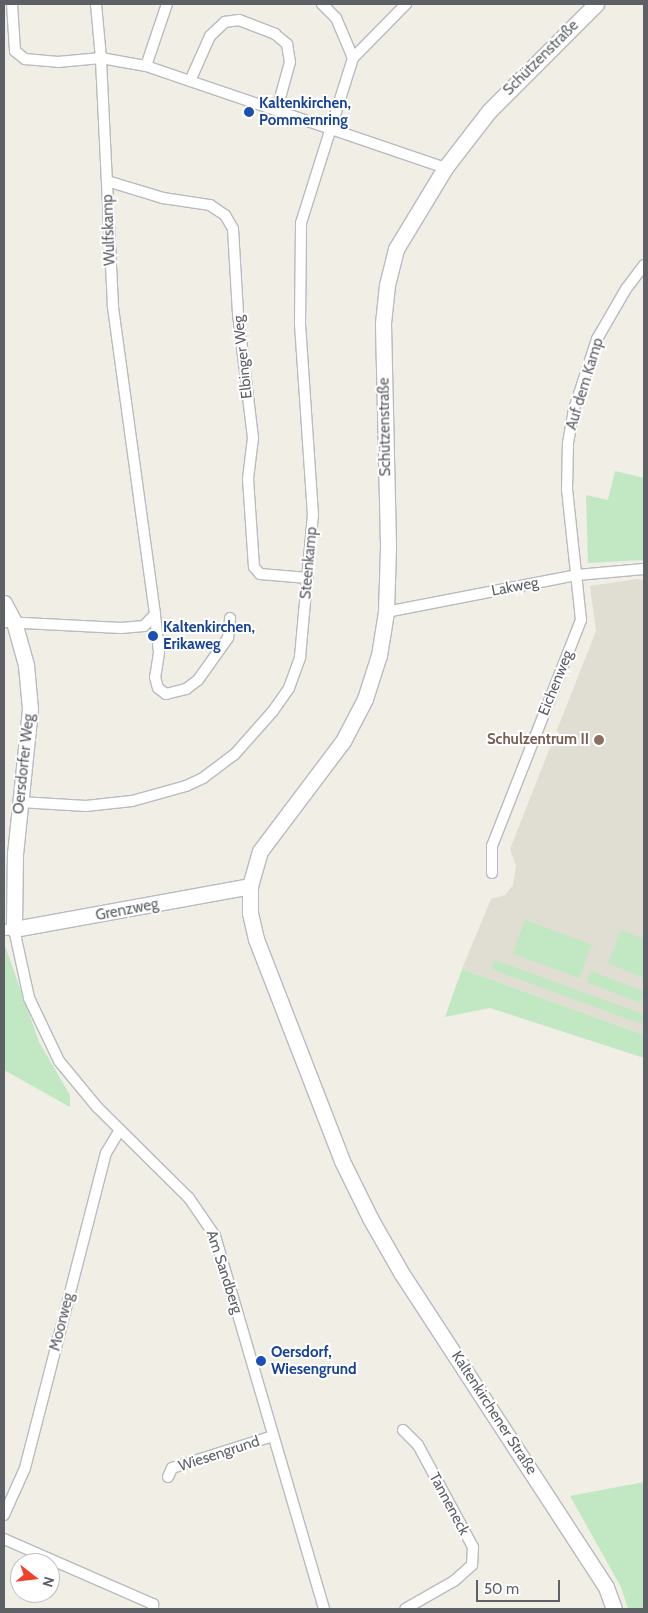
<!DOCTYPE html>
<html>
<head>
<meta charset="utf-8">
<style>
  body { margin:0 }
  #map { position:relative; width:648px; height:1613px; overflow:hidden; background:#f0eee5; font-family:Cabin,sans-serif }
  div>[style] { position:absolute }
  .education>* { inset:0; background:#e0ddd3 }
  .green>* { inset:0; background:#c1e8c2; transform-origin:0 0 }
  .roads { filter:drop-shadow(1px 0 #b8bbbf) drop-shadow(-1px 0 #b8bbbf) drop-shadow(0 1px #b8bbbf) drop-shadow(0 -1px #b8bbbf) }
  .street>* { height:10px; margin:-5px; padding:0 5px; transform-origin:5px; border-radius:5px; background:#fff }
  .secondary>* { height:15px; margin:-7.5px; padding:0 7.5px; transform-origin:7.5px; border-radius:7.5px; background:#fff }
  .dots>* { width:14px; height:14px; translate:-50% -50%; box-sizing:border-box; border:2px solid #fff; border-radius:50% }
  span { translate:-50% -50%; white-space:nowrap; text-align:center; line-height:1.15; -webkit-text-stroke:4px #fff; paint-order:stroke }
  .street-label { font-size:15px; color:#5d6166 }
  .transit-label { font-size:15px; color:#164399; font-weight:700 }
  .left { translate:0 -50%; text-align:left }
  .education-label { font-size:15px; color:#785e54; font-weight:700 }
  .right { translate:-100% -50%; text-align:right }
  .frame { position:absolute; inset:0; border:5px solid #5d6166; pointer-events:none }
  .north { position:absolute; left:10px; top:1553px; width:50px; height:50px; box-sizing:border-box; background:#fff; border:1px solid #bec0c2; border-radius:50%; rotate:106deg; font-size:14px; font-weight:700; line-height:20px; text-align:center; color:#5d6166 }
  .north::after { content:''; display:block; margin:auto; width:18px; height:22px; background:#ef422c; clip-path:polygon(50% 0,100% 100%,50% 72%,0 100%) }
  .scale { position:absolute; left:476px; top:1580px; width:84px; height:22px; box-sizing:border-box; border:2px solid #5d6166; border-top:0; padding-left:6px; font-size:15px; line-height:18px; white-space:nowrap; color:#5d6166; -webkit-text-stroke:4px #fff; paint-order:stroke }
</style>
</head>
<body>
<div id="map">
  <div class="education">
    <i style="clip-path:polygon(637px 579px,644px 580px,644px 1035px,462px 969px,491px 899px,505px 895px,513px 885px,516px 866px,510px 849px,596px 631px,590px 586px)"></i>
  </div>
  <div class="green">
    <i style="clip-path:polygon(615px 471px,644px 478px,644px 560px,588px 563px,586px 495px,608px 500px)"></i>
    <i style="left:525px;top:920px;width:71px;height:36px;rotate:20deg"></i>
    <i style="clip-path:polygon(621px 930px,644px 939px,644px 978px,608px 963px)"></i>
    <i style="clip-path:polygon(4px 943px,39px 1042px,70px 1095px,70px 1107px,4px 1070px)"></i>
    <i style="left:495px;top:960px;width:159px;height:10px;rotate:20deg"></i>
    <i style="clip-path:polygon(462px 969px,644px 1035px,644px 1058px,490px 1008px,445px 1017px)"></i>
    <i style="left:591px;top:971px;width:57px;height:12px;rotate:21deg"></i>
    <i style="clip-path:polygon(644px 1482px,644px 1609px,628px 1609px,621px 1587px,570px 1496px)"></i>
  </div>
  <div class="roads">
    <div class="street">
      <i style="left:12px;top:4px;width:47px;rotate:86.3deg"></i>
      <i style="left:15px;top:51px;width:13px;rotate:39deg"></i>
      <i style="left:25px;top:59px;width:33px;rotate:5deg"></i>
      <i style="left:58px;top:62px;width:43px;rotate:-5.3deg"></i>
      <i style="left:101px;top:58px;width:54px;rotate:-95.3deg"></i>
      <i style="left:353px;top:58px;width:76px;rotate:-45.5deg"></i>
      <i style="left:146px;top:66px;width:65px;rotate:-71.3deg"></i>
      <i style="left:190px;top:81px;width:49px;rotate:-66deg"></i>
      <i style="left:210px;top:36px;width:21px;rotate:-43deg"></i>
      <i style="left:225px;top:22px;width:14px;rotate:-8deg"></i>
      <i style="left:239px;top:20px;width:39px;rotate:21deg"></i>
      <i style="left:275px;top:34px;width:16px;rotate:40deg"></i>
      <i style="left:287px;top:44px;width:18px;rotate:81deg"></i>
      <i style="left:290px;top:62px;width:49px;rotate:105.5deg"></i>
      <i style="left:107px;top:181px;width:59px;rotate:16.9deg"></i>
      <i style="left:163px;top:198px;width:48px;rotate:8.5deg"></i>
      <i style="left:210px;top:205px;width:18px;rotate:34deg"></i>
      <i style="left:225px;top:215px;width:16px;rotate:60deg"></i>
      <i style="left:233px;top:229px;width:85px;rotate:86.6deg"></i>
      <i style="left:238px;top:314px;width:125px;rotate:83.1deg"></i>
      <i style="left:253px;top:438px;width:41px;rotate:97deg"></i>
      <i style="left:248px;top:479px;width:88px;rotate:86.1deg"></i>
      <i style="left:254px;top:567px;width:9px;rotate:49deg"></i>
      <i style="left:260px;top:574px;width:48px;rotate:4.8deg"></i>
      <i style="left:386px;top:612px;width:195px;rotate:-11deg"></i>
      <i style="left:577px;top:575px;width:67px;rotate:-5.1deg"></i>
      <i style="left:155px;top:615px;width:38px;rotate:84deg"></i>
      <i style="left:159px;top:653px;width:24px;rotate:99deg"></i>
      <i style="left:155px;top:677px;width:11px;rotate:75deg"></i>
      <i style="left:158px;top:688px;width:10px;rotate:37deg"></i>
      <i style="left:166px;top:694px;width:21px;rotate:-14deg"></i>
      <i style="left:186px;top:689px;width:15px;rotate:-37deg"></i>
      <i style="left:198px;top:680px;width:52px;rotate:-54.5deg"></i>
      <i style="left:228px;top:638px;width:20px;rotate:-84deg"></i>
      <i style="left:4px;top:622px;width:117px;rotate:2.9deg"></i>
      <i style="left:121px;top:628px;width:23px;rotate:-5deg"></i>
      <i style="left:144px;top:626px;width:16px;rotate:-47deg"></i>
      <i style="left:155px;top:614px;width:311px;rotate:-97.8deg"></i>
      <i style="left:113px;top:306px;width:248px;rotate:-92.8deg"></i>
      <i style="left:101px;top:58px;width:46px;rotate:10.1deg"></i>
      <i style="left:146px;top:66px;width:316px;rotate:18.8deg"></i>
      <i style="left:20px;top:802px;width:66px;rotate:3.5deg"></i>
      <i style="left:86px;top:806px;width:46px;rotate:-6.2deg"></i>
      <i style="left:132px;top:801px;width:56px;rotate:-15.5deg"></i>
      <i style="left:186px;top:786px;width:19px;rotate:-25deg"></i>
      <i style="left:203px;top:778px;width:39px;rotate:-37deg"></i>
      <i style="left:234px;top:755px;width:59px;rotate:-48.4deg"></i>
      <i style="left:273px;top:711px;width:28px;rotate:-55deg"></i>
      <i style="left:289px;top:688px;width:33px;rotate:-70deg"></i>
      <i style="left:300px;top:657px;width:143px;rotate:-84.8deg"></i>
      <i style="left:313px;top:515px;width:192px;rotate:-93.9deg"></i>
      <i style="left:300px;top:323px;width:100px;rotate:-89.4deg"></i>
      <i style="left:301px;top:223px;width:173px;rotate:-72.5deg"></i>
      <i style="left:353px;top:58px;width:43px;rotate:-113deg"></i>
      <i style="left:336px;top:18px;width:20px;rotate:-135deg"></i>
      <i style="left:492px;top:873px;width:27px;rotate:-90deg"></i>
      <i style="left:492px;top:846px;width:243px;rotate:-68.5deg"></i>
      <i style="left:581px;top:620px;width:131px;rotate:-96.1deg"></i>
      <i style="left:567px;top:490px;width:47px;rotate:-88.8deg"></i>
      <i style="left:568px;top:443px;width:35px;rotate:-80deg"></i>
      <i style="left:574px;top:409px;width:74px;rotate:-71.8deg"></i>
      <i style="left:597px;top:339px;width:58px;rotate:-59.9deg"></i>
      <i style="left:626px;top:289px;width:30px;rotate:-53deg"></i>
      <i style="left:4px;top:930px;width:10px;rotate:-6deg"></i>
      <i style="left:14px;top:929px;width:71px;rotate:77.7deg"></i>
      <i style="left:29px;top:998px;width:70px;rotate:64.5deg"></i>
      <i style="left:59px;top:1061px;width:60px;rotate:50.4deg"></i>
      <i style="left:97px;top:1107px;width:129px;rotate:44.7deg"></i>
      <i style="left:189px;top:1198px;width:46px;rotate:55.6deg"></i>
      <i style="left:215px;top:1236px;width:389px;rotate:73.7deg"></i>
      <i style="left:403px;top:1430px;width:21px;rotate:45deg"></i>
      <i style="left:418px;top:1445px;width:116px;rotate:61.7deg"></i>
      <i style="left:473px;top:1547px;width:18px;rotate:93deg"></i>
      <i style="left:472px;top:1565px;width:24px;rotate:138deg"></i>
      <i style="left:454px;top:1581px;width:56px;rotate:150.3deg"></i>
      <i style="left:168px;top:1477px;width:10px;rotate:-66deg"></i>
      <i style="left:172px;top:1468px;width:106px;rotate:-17.6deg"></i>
      <i style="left:4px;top:1515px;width:51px;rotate:-65.9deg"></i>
      <i style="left:25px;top:1468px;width:325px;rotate:-75.6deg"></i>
      <i style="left:106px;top:1153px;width:27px;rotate:-59deg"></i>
      <i style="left:4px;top:1539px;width:163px;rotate:23.6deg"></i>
      <i style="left:153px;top:1604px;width:5px;rotate:90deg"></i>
    </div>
    <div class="secondary">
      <i style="left:596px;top:4px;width:151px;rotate:135deg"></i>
      <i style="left:489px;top:111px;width:72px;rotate:127.7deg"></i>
      <i style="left:445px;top:168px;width:95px;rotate:121.2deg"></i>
      <i style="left:396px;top:249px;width:37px;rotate:104deg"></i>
      <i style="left:387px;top:285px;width:39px;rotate:96deg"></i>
      <i style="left:383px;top:324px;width:224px;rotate:88.7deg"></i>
      <i style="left:388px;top:548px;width:64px;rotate:91.8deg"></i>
      <i style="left:386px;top:612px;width:44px;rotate:99.2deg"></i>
      <i style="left:379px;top:655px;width:46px;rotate:107.7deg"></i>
      <i style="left:365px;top:699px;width:47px;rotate:117.6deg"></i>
      <i style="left:343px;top:741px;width:138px;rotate:127deg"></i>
      <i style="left:260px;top:851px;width:36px;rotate:106deg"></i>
      <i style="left:250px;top:886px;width:27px;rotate:90deg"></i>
      <i style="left:250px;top:913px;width:27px;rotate:77deg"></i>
      <i style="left:256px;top:939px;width:238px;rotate:68.8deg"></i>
      <i style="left:342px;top:1161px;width:64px;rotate:63.8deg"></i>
      <i style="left:370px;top:1218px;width:64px;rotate:60.3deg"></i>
      <i style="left:402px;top:1274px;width:374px;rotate:56.9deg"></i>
      <i style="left:606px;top:1587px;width:23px;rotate:70deg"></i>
      <i style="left:4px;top:603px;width:21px;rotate:62deg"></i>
      <i style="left:14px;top:622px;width:45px;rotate:74.4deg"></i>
      <i style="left:26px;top:665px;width:44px;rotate:84.8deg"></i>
      <i style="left:30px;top:709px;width:145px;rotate:95.9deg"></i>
      <i style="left:15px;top:853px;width:76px;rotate:90.8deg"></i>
      <i style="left:14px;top:929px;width:240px;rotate:-10.3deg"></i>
    </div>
  </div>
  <div class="dots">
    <i style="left:249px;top:112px;background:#1a4fb4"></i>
    <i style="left:153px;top:636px;background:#1a4fb4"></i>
    <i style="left:599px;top:740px;background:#8d6e63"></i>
    <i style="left:261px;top:1361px;background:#1a4fb4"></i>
  </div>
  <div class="street-label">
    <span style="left:541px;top:58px;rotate:-45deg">Schützenstraße</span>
    <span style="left:109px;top:230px;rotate:-92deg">Wulfskamp</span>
    <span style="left:243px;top:357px;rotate:-96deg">Elbinger Weg</span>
    <span style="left:585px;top:384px;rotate:-73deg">Auf dem Kamp</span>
    <span style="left:385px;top:427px;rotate:-91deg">Schützenstraße</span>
    <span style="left:309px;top:563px;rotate:-85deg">Steenkamp</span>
    <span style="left:515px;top:587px;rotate:-11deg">Lakweg</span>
    <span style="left:556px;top:683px;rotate:-68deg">Eichenweg</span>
    <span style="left:24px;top:764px;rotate:-84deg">Oersdorfer Weg</span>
    <span style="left:127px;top:910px;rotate:-11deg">Grenzweg</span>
    <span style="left:224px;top:1272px;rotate:72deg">Am Sandberg</span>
    <span style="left:62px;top:1322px;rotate:-76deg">Moorweg</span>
    <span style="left:494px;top:1413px;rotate:57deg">Kaltenkirchener Straße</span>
    <span style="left:219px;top:1454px;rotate:-18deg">Wiesengrund</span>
    <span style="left:449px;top:1504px;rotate:62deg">Tanneneck</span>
  </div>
  <div class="transit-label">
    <span class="left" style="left:259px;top:112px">Kaltenkirchen,<br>Pommernring</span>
    <span class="left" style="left:163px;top:636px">Kaltenkirchen,<br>Erikaweg</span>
    <span class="left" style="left:271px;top:1361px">Oersdorf,<br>Wiesengrund</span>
  </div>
  <div class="education-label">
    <span class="right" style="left:589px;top:740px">Schulzentrum II</span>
  </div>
  <div class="frame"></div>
  <div class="north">N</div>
  <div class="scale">50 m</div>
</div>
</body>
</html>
